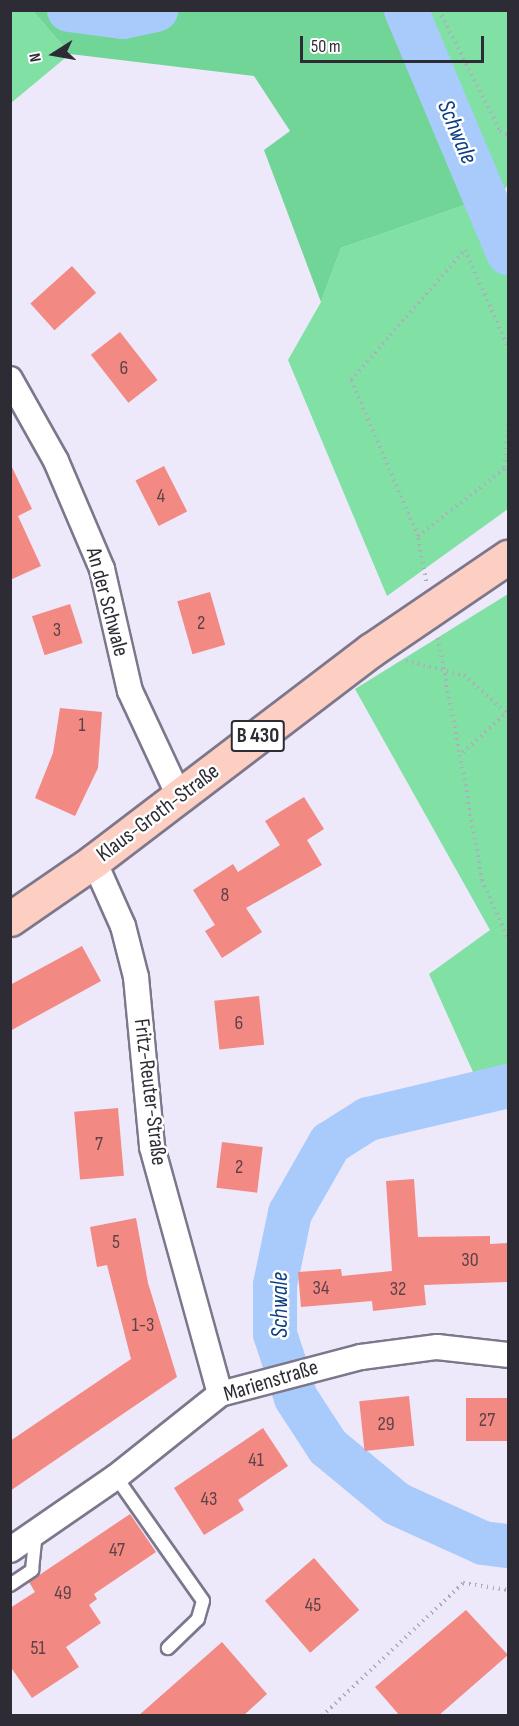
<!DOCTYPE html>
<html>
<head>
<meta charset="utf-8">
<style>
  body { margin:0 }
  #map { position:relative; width:519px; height:1726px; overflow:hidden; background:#eee8fb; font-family:"Sofia Sans Condensed",sans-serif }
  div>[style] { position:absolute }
  .green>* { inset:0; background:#81e0a4 }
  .forest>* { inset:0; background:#71d597 }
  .river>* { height:44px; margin:-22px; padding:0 22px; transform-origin:22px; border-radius:22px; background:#a9cbfb }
  .building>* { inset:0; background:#f28983; transform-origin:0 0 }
  .path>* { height:4px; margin-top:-2px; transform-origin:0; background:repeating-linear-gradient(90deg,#b1acbc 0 1.5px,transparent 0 6px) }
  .roads { filter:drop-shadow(2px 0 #7d778c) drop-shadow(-2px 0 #7d778c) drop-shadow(0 2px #7d778c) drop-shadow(0 -2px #7d778c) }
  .service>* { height:12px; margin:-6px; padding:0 6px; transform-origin:6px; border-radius:6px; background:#fff }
  .minor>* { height:24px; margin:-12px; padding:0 12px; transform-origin:12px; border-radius:12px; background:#fff }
  .primary>* { height:33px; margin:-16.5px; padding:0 16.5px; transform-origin:16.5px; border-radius:16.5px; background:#fdcec2 }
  span { translate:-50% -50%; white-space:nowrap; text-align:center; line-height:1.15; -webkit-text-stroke:5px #fff; paint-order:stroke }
  .number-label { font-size:20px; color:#5e4248 }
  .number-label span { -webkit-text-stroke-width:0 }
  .shield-label span { padding:2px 4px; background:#fff; border:2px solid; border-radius:4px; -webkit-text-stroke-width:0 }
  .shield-label { font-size:21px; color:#2d2b34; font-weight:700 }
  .street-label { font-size:22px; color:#2d2b34 }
  .water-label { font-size:24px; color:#0a3f84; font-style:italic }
  .frame { position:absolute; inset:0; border:12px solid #2d2b34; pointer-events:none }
  .north { position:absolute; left:24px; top:24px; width:60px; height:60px; -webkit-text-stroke:4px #fff; paint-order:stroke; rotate:259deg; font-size:16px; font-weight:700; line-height:24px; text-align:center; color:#2d2b34 }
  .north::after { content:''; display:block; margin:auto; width:21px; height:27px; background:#2d2b34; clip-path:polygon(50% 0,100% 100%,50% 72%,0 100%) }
  .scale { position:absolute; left:300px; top:36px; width:184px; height:27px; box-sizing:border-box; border:3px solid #2d2b34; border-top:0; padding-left:8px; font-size:18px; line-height:21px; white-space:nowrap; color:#2d2b34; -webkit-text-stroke:4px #fff; paint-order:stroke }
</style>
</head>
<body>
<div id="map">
  <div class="green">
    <i style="clip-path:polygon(11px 10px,33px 11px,70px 54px,11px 103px)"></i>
    <i style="clip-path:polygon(413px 11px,508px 11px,508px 185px,502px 192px,508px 207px,508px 509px,387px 596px,288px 360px,321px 302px,341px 248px,502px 192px)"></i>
    <i style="clip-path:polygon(508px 594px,508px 1086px,482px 1092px,429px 974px,490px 930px,355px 689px)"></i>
  </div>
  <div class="forest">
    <i style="clip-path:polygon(33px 11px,413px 11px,502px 192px,341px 248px,321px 302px,264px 150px,290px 131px,254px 76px,70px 54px)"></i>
  </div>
  <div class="river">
    <i style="left:69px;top:10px;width:54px;rotate:7.4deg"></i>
    <i style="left:123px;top:17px;width:34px;rotate:-12deg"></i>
    <i style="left:406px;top:10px;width:264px;rotate:67.2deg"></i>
    <i style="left:508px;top:1086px;width:144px;rotate:166.7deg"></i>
    <i style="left:368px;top:1119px;width:45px;rotate:147.7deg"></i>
    <i style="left:330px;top:1143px;width:81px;rotate:119.7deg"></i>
    <i style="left:290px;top:1213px;width:74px;rotate:101.8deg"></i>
    <i style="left:275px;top:1285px;width:49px;rotate:90deg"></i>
    <i style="left:275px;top:1334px;width:67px;rotate:71.8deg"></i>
    <i style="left:296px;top:1398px;width:59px;rotate:56.9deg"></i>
    <i style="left:328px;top:1447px;width:89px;rotate:39.6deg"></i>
    <i style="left:397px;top:1504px;width:94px;rotate:24.4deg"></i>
    <i style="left:483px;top:1543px;width:25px;rotate:7deg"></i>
  </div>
  <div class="building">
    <i style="left:72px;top:266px;width:36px;height:56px;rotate:48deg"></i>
    <i style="left:120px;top:332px;width:61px;height:37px;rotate:52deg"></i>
    <i style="clip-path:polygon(10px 463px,32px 509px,18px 516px,41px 566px,10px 580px)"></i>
    <i style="left:164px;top:466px;width:51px;height:32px;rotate:63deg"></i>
    <i style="left:210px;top:592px;width:55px;height:34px;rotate:74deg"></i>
    <i style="left:70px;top:604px;width:41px;height:40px;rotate:72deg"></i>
    <i style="clip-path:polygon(60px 708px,102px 712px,98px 768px,75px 816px,35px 798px,53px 753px)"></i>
    <i style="clip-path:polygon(304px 797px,324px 829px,307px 840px,322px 865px,246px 908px,262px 932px,222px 958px,205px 931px,215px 925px,193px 890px,233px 864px,238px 872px,280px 845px,265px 821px)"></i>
    <i style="clip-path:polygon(82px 946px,101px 981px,10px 1031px,10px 985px)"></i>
    <i style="left:259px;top:996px;width:49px;height:45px;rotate:84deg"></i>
    <i style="left:118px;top:1108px;width:68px;height:44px;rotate:85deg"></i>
    <i style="left:222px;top:1142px;width:41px;height:46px;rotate:7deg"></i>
    <i style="clip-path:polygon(414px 1179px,418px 1237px,490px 1236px,490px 1244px,508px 1243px,508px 1282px,424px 1285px,426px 1305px,373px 1311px,372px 1301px,301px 1307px,298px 1272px,341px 1269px,342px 1276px,392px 1271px,386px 1181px)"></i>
    <i style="clip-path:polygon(136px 1218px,148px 1283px,177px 1377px,10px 1491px,10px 1441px,131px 1359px,107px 1265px,97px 1267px,90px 1227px)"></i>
    <i style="left:409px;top:1396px;width:50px;height:50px;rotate:84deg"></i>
    <i style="left:466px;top:1398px;width:42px;height:43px"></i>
    <i style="clip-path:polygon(263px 1428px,288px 1466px,238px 1500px,244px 1510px,204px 1535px,174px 1488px)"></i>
    <i style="clip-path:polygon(130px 1514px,156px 1552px,94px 1594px,97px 1599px,89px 1605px,101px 1623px,66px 1647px,79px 1667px,32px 1698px,10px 1666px,10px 1608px,35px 1592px,29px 1582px)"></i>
    <i style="left:314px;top:1558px;width:69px;height:65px;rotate:49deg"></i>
    <i style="clip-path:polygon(466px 1610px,508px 1655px,438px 1716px,400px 1716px,375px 1687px)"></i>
    <i style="clip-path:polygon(222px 1642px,267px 1694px,243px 1716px,138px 1716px)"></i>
  </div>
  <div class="path">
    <i style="left:439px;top:10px;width:136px;rotate:63.2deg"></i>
    <i style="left:500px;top:131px;width:9px;rotate:27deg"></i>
    <i style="left:508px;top:424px;width:45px;rotate:95.1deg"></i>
    <i style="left:504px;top:469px;width:7px;rotate:56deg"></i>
    <i style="left:418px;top:536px;width:114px;rotate:-37.9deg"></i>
    <i style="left:426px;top:581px;width:46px;rotate:-100.1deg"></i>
    <i style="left:418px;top:536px;width:170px;rotate:-113.2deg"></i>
    <i style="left:351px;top:380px;width:173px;rotate:-48.8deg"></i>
    <i style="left:465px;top:250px;width:106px;rotate:66.1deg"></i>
    <i style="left:438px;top:638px;width:119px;rotate:79.4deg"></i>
    <i style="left:406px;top:661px;width:60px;rotate:13.6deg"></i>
    <i style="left:464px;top:675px;width:59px;rotate:41.6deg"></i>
    <i style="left:508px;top:711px;width:65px;rotate:137.5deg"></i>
    <i style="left:460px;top:755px;width:127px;rotate:80deg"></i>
    <i style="left:482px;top:880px;width:64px;rotate:66.2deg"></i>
    <i style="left:322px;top:1716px;width:194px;rotate:-43.3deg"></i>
    <i style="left:463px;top:1583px;width:46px;rotate:8.8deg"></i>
  </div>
  <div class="roads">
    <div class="service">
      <i style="left:116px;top:1477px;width:151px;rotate:54.9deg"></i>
      <i style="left:203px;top:1601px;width:19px;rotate:106deg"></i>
      <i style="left:198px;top:1619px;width:42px;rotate:136deg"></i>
      <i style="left:10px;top:1585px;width:27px;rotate:-34deg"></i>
      <i style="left:32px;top:1570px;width:36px;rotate:-84deg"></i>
    </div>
    <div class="minor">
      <i style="left:10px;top:379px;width:94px;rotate:60.7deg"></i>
      <i style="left:56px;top:461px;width:117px;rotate:66.9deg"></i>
      <i style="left:102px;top:569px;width:125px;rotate:77.1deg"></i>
      <i style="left:130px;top:691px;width:116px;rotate:65deg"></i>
      <i style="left:94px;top:861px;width:71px;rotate:66deg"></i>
      <i style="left:123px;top:926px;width:53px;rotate:75.7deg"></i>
      <i style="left:136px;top:977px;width:171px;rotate:84.6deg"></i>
      <i style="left:152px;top:1147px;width:256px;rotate:74.6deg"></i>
      <i style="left:10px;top:1550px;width:129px;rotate:-34.6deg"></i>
      <i style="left:116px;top:1477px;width:133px;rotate:-38.6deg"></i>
      <i style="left:220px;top:1394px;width:146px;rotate:-14.7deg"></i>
      <i style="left:361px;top:1357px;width:77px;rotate:-7.5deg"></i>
      <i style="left:437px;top:1347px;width:71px;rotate:6.4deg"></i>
    </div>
    <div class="primary">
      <i style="left:10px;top:919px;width:102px;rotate:-34.6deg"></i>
      <i style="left:94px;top:861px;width:348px;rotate:-37.3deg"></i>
      <i style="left:371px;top:650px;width:166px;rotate:-34.2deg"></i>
    </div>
  </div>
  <div class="number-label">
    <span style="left:124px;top:368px">6</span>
    <span style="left:161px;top:496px">4</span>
    <span style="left:201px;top:623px">2</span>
    <span style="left:57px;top:630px">3</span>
    <span style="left:82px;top:725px">1</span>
    <span style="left:225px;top:895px">8</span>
    <span style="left:239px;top:1023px">6</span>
    <span style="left:99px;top:1144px">7</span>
    <span style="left:239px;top:1167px">2</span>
    <span style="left:116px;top:1242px">5</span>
    <span style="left:470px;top:1260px">30</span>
    <span style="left:321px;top:1288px">34</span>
    <span style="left:398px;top:1289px">32</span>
    <span style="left:143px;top:1325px">1-3</span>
    <span style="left:487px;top:1420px">27</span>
    <span style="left:386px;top:1424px">29</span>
    <span style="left:256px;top:1460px">41</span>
    <span style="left:209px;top:1499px">43</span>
    <span style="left:117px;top:1550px">47</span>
    <span style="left:63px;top:1593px">49</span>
    <span style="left:313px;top:1605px">45</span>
    <span style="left:38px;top:1648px">51</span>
  </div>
  <div class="shield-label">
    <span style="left:258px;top:736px">B 430</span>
  </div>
  <div class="street-label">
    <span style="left:107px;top:602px;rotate:75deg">An der Schwale</span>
    <span style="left:158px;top:813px;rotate:-37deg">Klaus-Groth-Straße</span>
    <span style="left:150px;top:1092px;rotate:83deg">Fritz-Reuter-Straße</span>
    <span style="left:271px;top:1381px;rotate:-17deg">Marienstraße</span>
  </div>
  <div class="water-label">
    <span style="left:457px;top:132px;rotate:67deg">Schwale</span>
    <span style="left:280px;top:1305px;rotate:-90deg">Schwale</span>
  </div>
  <div class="frame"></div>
  <div class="north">N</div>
  <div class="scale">50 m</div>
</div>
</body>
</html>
